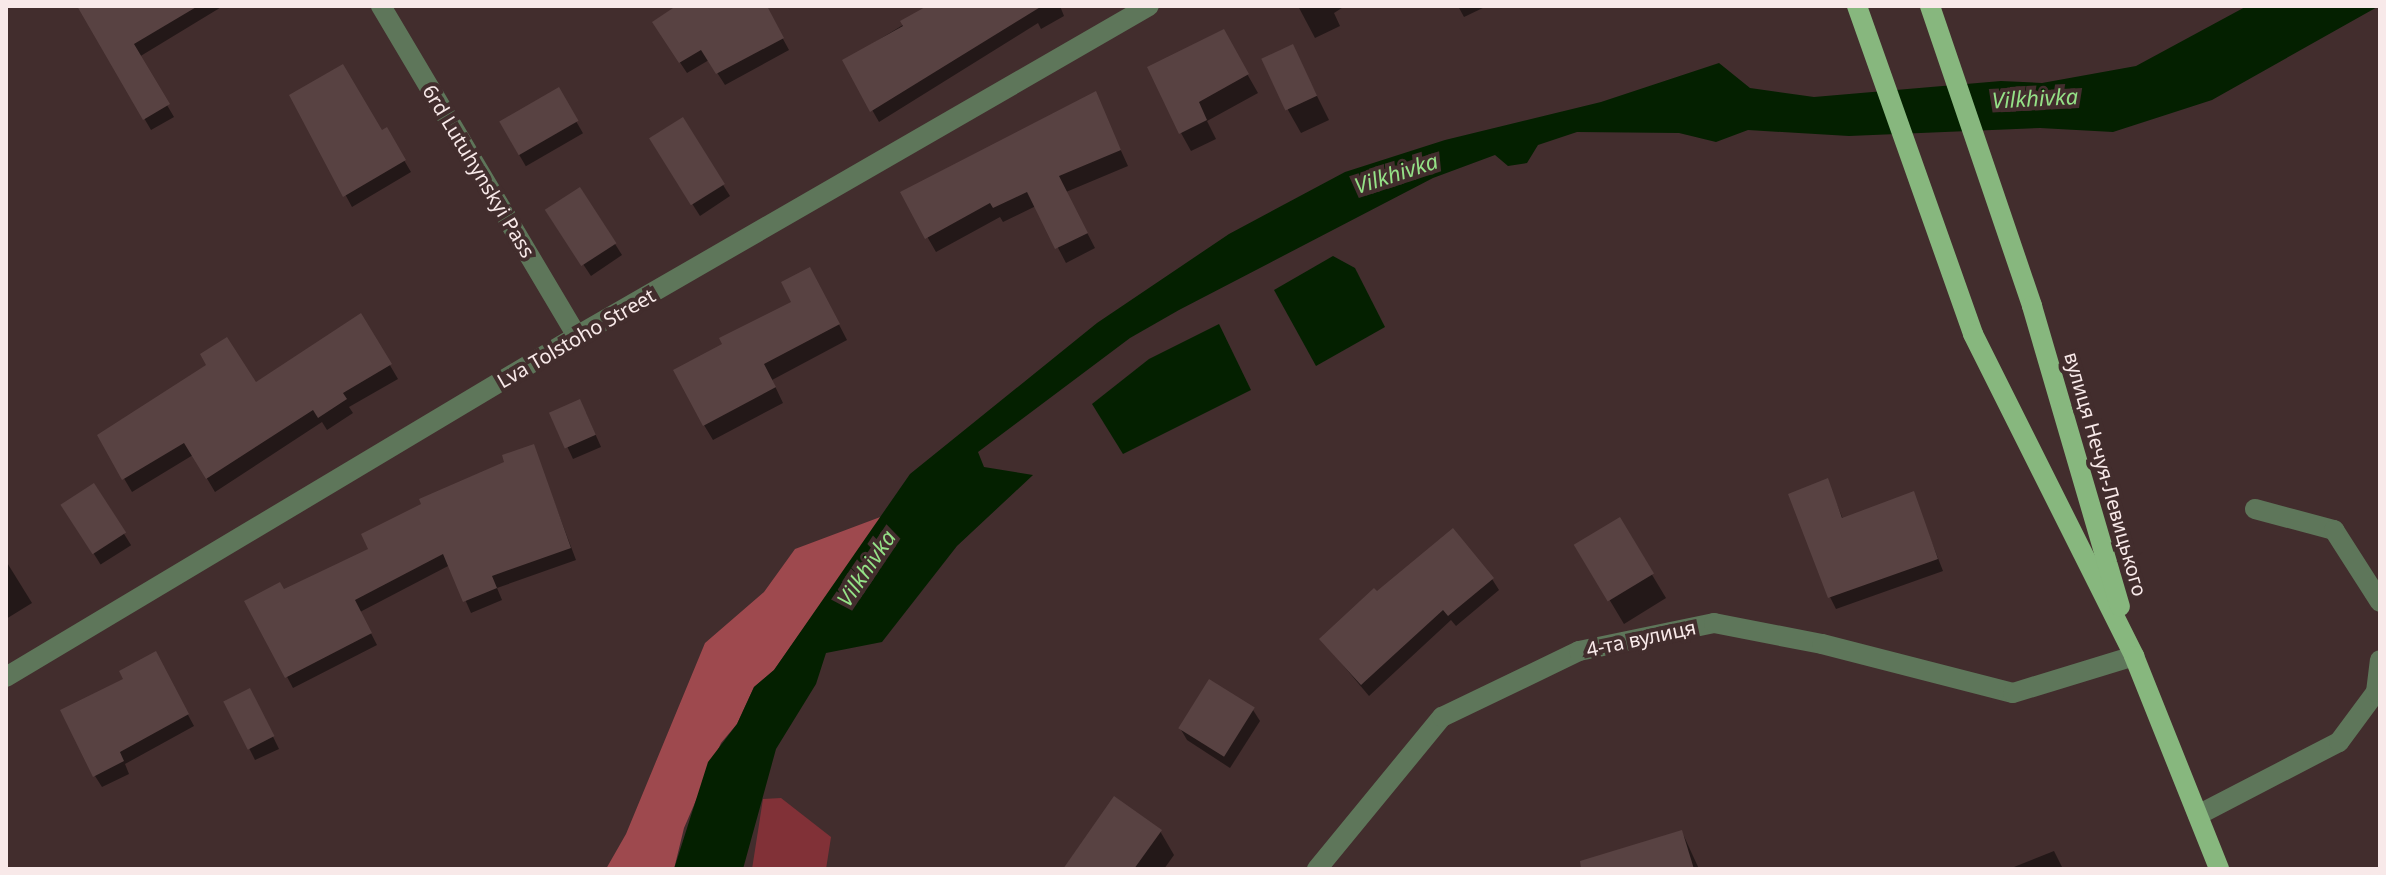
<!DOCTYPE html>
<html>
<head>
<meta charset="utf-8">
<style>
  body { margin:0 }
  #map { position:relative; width:2386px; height:875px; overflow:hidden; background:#422d2d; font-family:"Noto Sans",sans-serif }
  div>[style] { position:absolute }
  .green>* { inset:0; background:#813137 }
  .forest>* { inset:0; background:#9e494e }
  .water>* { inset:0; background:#042000 }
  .shadow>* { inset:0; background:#0007; transform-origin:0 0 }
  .building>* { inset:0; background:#584242; transform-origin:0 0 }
  .lane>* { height:20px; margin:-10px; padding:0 10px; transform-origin:10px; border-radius:10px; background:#5e765a }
  .street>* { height:20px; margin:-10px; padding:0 10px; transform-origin:10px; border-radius:10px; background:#5e765a }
  .primary>* { height:20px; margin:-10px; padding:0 10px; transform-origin:10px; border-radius:10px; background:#87b77e }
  span { translate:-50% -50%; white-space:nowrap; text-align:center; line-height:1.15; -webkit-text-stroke:8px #422d2d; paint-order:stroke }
  .street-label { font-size:20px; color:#f8e9e9 }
  .water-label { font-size:22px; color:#95e187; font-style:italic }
  .frame { position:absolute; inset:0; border:8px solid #f8e9e9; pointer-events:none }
</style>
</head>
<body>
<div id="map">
  <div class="green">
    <i style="clip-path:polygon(781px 798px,831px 837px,826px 869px,752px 869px,763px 799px)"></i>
  </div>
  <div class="forest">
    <i style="clip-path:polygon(883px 516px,774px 670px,754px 687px,737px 724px,721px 743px,684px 828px,674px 869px,606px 869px,626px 834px,705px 643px,764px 592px,795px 549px)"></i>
  </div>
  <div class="water">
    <i style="clip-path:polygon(2247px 6px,2379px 6px,2212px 100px,2113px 132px,2040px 128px,1849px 136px,1748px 130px,1716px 142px,1679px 133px,1577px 132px,1538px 145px,1527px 163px,1508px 166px,1495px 155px,1433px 178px,1179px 310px,1130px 338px,978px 452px,984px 467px,1033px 475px,957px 546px,882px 642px,826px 653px,816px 684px,776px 749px,743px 869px,674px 869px,708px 762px,737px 724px,754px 687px,774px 670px,910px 474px,1097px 323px,1229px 234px,1345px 172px,1445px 140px,1601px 102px,1719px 63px,1750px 88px,1814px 97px,2001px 81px,2042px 83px,2136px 66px)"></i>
    <i style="clip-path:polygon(1333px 256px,1355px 268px,1385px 327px,1316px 366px,1274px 290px)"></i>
    <i style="clip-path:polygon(1219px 324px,1251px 390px,1123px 454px,1092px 404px,1149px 359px)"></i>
  </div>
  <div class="shadow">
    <i style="clip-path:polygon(79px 6px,223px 6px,139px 57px,174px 117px,151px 130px)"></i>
    <i style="clip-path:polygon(685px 6px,765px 6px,789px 50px,725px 85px,709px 60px,687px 73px,661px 34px)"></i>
    <i style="clip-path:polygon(934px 6px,1060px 6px,1064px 16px,1041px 29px,1038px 23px,879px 122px,844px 61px)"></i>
    <i style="clip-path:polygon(1298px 6px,1345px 6px,1334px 13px,1340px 26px,1315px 38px)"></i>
    <i style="clip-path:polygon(1458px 6px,1487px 6px,1464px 17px)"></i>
    <i style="clip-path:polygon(1223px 32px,1258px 93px,1207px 121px,1216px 139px,1191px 151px,1181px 133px)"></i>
    <i style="clip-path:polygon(1292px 46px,1329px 120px,1301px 133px,1288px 110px)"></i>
    <i style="left:558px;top:90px;width:50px;height:66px;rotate:60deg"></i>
    <i style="clip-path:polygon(1095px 94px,1128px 166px,1066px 192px,1095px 248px,1066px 263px,1036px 206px,1003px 222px,1000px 217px,936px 252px,902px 193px)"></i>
    <i style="clip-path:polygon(292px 96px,381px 133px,386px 130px,411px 172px,352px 207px)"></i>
    <i style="clip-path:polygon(682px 120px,730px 196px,700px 216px,659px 152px)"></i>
    <i style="clip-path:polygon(555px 222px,615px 244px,622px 255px,591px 276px)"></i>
    <i style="clip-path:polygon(818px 284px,847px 340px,772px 380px,783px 403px,713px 440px,704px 425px,794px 303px)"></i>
    <i style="clip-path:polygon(361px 316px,398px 379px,349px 407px,353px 413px,327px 430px,322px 422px,215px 492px,193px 455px,132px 492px,99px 436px,255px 384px)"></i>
    <i style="clip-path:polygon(586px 413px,601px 447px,573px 459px,552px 414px)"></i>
    <i style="clip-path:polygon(533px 446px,576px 560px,497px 588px,502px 600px,471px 613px,450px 565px,360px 612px,377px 645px,293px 688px,247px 602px,284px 592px,371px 549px)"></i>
    <i style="clip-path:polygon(1827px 481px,1843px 519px,1913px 494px,1943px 571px,1836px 609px,1830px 597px)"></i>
    <i style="left:94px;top:486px;width:70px;height:36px;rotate:58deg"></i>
    <i style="clip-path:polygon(1619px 520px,1666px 598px,1624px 624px,1591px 569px)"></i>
    <i style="clip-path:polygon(6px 561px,32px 603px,6px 619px)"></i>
    <i style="clip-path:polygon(1492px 579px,1499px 590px,1456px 626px,1451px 620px,1369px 696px,1321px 639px,1377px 594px)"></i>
    <i style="clip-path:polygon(155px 654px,194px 726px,125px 764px,129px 774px,102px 787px,95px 776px,125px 680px)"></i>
    <i style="clip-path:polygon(226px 702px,256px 702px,279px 749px,255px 760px)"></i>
    <i style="clip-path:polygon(1253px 710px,1260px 721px,1230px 768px,1187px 740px,1180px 728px)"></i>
    <i style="clip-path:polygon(1160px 831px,1174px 855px,1164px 869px,1064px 869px)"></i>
    <i style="clip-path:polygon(1682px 832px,1699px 869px,1617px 869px)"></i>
    <i style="clip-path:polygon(2054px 851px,2063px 869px,2009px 869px)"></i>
  </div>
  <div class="building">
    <i style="clip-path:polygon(77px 6px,198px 6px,134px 44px,170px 104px,143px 120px)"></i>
    <i style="clip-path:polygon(676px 6px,767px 6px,784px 38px,716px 74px,701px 50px,679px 63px,652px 22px)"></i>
    <i style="clip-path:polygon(927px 6px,1042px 6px,870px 112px,842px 60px,903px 26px,900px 21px)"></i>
    <i style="clip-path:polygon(1224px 29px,1249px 74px,1199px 102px,1207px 120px,1179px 134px,1147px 67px)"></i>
    <i style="left:1293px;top:44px;width:57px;height:35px;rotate:65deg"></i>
    <i style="clip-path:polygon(343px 64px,382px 130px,387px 127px,406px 160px,343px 197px,289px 95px)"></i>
    <i style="left:559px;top:87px;width:39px;height:69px;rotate:60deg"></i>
    <i style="clip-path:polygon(1096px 91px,1121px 150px,1059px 176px,1088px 233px,1055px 249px,1027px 192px,993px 208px,990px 203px,925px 239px,900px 192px)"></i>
    <i style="left:683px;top:117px;width:79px;height:40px;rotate:58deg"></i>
    <i style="left:580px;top:187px;width:67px;height:42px;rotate:57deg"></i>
    <i style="clip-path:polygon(810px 267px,840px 324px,764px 364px,776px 387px,703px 426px,673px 370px,722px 344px,719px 338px,791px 302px,781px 282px)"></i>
    <i style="clip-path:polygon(361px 313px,392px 364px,343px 393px,347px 399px,318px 418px,313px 410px,206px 479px,184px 443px,122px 480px,97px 435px,206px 365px,200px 354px,227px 337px,256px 382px)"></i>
    <i style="left:580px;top:399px;width:39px;height:34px;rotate:66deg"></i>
    <i style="clip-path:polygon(534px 444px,571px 548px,492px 576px,497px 588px,463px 602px,443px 554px,355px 600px,372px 633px,285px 678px,244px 601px,280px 582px,284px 589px,368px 549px,361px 534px,421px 504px,419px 499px,504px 462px,502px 455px)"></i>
    <i style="clip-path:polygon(1828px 478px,1842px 518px,1914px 491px,1938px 559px,1828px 598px,1788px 494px)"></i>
    <i style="left:94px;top:483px;width:59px;height:40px;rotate:57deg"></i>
    <i style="left:1620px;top:517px;width:66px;height:54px;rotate:59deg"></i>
    <i style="clip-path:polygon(1453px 528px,1494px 578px,1448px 616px,1443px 610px,1361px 685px,1319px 639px,1374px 588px,1377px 591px)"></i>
    <i style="clip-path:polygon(156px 651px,189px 714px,120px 752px,124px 761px,93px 777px,60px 710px,123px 679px,119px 671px)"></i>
    <i style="left:1209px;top:679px;width:54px;height:58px;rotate:32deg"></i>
    <i style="left:250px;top:688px;width:54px;height:30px;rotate:63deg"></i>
    <i style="clip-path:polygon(1114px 796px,1162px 830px,1134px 869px,1063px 869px)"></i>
    <i style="clip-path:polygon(1682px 830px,1694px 869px,1581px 869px,1580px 861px)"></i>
  </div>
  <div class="lane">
    <i style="left:2255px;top:509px;width:82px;rotate:14.9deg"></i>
    <i style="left:2334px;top:530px;width:85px;rotate:57.4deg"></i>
    <i style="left:2198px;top:815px;width:159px;rotate:-27.4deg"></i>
    <i style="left:2339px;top:742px;width:62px;rotate:-53.5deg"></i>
    <i style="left:2376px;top:692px;width:32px;rotate:-83deg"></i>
  </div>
  <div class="street">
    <i style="left:381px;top:6px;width:384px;rotate:59.3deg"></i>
    <i style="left:6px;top:677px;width:665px;rotate:-30.85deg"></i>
    <i style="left:577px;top:336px;width:660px;rotate:-29.98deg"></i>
    <i style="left:1317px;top:869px;width:197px;rotate:-50.6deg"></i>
    <i style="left:1442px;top:717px;width:152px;rotate:-25.7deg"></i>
    <i style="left:1579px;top:651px;width:138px;rotate:-11.7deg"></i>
    <i style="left:1714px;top:623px;width:110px;rotate:11deg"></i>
    <i style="left:1822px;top:644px;width:197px;rotate:14.4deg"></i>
    <i style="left:2013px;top:693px;width:127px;rotate:-17deg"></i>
  </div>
  <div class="primary">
    <i style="left:1857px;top:6px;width:348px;rotate:70.5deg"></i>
    <i style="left:1973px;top:334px;width:360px;rotate:63.4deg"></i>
    <i style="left:2134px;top:656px;width:229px;rotate:68.2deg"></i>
    <i style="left:1930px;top:6px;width:317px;rotate:71.2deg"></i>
    <i style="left:2032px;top:306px;width:313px;rotate:73.7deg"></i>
  </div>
  <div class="street-label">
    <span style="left:479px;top:171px;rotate:59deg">6rd Lutuhynskyi Pass</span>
    <span style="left:576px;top:338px;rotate:-30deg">Lva Tolstoho Street</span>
    <span style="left:2106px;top:474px;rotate:74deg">вулиця Нечуя-Левицького</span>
    <span style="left:1641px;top:638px;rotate:-12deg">4-та вулиця</span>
  </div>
  <div class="water-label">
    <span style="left:2035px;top:98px;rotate:-3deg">Vilkhivka</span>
    <span style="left:1396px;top:173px;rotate:-18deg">Vilkhivka</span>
    <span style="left:866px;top:568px;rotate:-56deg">Vilkhivka</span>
  </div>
  <div class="frame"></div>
</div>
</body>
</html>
